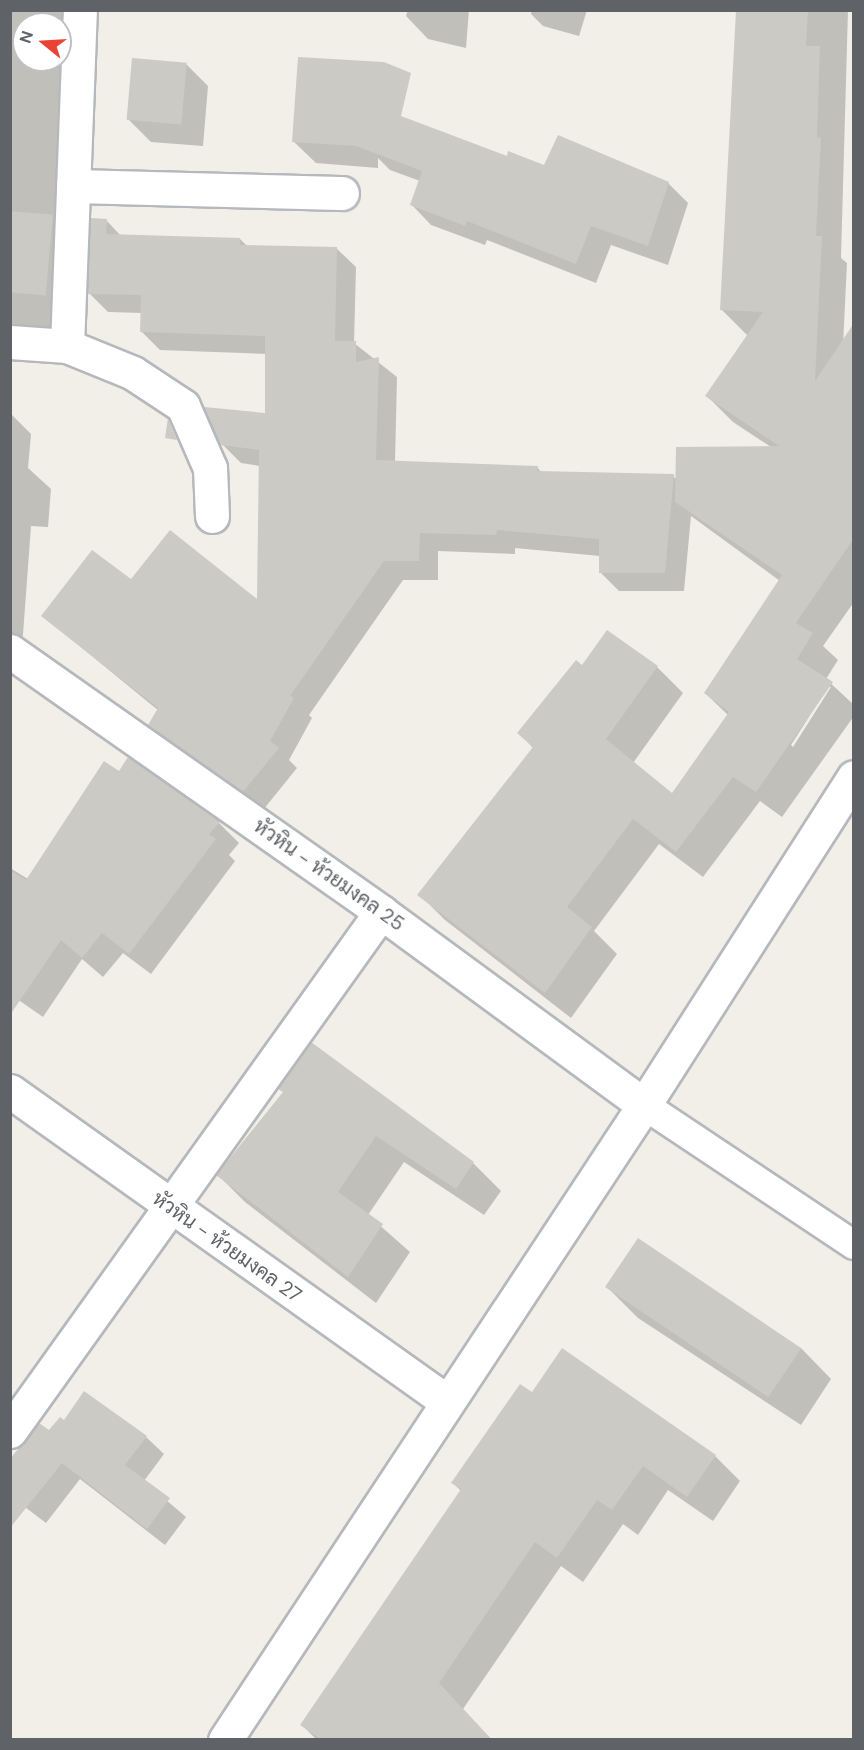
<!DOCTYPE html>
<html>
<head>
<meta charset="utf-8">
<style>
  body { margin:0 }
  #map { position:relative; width:864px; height:1750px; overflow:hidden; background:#f1efe8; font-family:"DM Sans",Sarabun,sans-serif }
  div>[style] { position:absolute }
  .shadow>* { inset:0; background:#0003 }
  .building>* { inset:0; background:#cccac5; transform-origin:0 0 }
  .roads { filter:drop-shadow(2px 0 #b5b8bc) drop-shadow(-2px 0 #b5b8bc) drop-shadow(0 2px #b5b8bc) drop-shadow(0 -2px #b5b8bc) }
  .lane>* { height:28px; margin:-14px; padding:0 14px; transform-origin:14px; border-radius:14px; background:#fff }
  .street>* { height:33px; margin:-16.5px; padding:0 16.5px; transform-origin:16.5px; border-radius:16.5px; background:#fff }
  .secondary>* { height:33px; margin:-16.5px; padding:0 16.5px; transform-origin:16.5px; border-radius:16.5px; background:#fff }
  span { translate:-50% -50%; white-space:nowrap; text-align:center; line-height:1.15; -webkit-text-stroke:4.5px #fff; paint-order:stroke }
  .street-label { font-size:20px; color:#5f6368 }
  .frame { position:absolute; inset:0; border:12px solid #5f6368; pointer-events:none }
  .north { position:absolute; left:12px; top:12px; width:60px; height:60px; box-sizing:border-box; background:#fff; border:2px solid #bfc1c3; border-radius:50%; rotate:288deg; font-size:16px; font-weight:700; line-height:24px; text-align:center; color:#5f6368 }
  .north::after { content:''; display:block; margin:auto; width:21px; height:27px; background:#ea4335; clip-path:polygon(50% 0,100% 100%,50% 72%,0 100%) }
</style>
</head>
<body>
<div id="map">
  <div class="shadow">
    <i style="clip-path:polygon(evenodd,10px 10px,62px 10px,63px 336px,10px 335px,10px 10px,24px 24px,60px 24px,60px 60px,24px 60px,24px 24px)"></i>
    <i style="clip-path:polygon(408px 10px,469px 10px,466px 48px,428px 39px,406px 16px)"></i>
    <i style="clip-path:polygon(532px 10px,587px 10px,579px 36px,543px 26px,531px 14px)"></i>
    <i style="clip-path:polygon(evenodd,738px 10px,848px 10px,841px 258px,847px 263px,837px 469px,854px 470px,854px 602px,823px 646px,838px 660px,826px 679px,854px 705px,854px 716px,782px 817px,760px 801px,703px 877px,659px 844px,594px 931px,617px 954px,571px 1018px,445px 920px,419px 894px,534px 749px,519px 733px,582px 667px,657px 667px,683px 693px,633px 763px,673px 795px,728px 715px,705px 693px,780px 581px,691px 516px,684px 591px,619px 591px,600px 572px,600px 556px,515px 548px,515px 554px,438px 551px,438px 580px,403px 580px,309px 715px,312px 718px,289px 760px,297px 768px,263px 810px,169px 744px,150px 725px,159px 711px,43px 616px,131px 581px,258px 602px,260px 466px,241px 463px,222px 444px,266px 414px,267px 354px,160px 350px,141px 331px,142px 313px,108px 312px,89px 293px,107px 221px,121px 236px,240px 239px,248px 247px,336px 248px,356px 267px,354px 343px,397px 377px,395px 462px,537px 467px,542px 473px,673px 476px,677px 480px,771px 447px,733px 422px,707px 396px,748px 336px,721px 309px,738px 10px,828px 687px,831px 687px,793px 747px,791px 745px,828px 687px)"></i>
    <i style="clip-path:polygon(186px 64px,208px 86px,203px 146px,151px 142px,129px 120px)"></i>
    <i style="clip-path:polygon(380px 110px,507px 158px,545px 167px,668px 183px,688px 203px,668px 265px,611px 245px,596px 283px,487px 240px,485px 245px,431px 225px,412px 205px,420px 181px,390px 170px,378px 158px,378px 168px,316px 163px,293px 141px)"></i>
    <i style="clip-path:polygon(10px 413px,31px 434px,28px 468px,51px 489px,48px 527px,31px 526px,22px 648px,10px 640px)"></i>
    <i style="clip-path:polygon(119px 773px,219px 823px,239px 843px,229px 855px,235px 861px,151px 974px,123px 953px,103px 977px,82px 959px,43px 1017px,10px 994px,10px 868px,28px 879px)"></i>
    <i style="clip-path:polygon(312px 1044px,473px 1163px,501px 1191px,484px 1215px,404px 1162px,368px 1215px,410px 1252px,376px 1303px,245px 1202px,218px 1175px,284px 1093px)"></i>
    <i style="clip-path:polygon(608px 1288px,801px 1348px,831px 1379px,801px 1425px,638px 1318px)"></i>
    <i style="clip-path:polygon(532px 1394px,715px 1456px,740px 1481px,713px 1521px,668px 1490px,638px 1535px,623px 1524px,583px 1582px,561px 1566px,463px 1709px,492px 1740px,317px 1740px,302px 1725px,461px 1491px,453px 1483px)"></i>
    <i style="clip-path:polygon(64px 1422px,146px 1437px,164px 1454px,144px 1481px,186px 1517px,165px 1545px,80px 1479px,46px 1523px,13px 1498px,49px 1433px)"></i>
  </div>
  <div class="building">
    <i style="clip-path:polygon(736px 10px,808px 10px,806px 46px,820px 46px,817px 137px,821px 138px,816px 236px,822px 236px,815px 381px,854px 323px,854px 538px,796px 623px,813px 633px,797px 659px,833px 682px,756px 792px,733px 777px,676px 852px,633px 819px,567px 907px,592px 927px,545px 993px,417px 895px,533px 747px,517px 733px,576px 660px,582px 665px,607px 630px,658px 666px,606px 739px,672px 793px,729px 712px,704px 693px,782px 575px,675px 502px,676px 447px,779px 446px,705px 396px,763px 312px,720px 310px)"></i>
    <i style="clip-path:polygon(298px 57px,384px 62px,411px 73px,401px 116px,507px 156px,508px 151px,544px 165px,558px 135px,669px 182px,648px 246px,591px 226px,576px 264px,467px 221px,465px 226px,410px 205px,422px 171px,356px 146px,292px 142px)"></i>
    <i style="left:132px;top:58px;width:55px;height:62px;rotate:5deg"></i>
    <i style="left:10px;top:211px;width:43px;height:81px;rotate:5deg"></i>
    <i style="clip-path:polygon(91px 218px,107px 219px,106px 234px,240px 238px,240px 245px,337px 247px,335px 341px,356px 341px,356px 362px,379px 357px,376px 460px,538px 466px,537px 471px,674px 474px,665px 573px,599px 573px,599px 539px,497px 530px,496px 535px,420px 533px,419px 561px,384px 561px,290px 696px,294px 698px,270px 741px,279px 748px,243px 792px,148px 725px,158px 708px,41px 616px,92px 550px,131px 579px,170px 530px,257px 599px,259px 450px,220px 445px,204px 407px,265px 413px,265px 336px,140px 332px,141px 295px,88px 294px)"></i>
    <i style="clip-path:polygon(168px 418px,168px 419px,177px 440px,165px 438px)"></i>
    <i style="clip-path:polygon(128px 757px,220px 822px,209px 834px,216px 839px,129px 954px,102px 933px,82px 958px,61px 940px,10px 1015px,10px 870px,26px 880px,104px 761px,119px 771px)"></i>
    <i style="clip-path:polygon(311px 1042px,474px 1162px,456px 1189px,376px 1136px,338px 1192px,383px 1224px,348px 1277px,216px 1175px,283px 1092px,278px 1089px)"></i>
    <i style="left:638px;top:1238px;width:197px;height:59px;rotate:34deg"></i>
    <i style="clip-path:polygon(562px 1348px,716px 1455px,687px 1497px,643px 1466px,612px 1510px,597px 1500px,557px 1558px,535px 1542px,439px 1683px,492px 1740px,322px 1740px,300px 1725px,461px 1489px,451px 1483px,520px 1384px,532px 1392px)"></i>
    <i style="clip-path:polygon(84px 1391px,147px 1436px,125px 1465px,170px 1498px,147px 1529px,62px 1463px,10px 1528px,10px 1459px,39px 1423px,49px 1430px,60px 1417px,64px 1420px)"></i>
  </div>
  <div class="roads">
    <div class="lane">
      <i style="left:644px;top:1105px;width:252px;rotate:33.7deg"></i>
    </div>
    <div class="street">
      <i style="left:73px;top:186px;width:269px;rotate:1.5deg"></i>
      <i style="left:10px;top:342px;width:57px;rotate:4deg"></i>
      <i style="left:67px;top:346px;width:71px;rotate:22.2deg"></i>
      <i style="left:133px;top:373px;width:60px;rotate:33.4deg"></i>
      <i style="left:183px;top:406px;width:68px;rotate:66.5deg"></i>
      <i style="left:210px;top:468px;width:48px;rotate:87.6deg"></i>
      <i style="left:67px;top:346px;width:336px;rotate:-87.8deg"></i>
      <i style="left:10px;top:651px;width:454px;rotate:35.1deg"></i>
      <i style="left:381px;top:912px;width:326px;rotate:36.3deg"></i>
      <i style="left:10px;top:1091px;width:535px;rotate:35.41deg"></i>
      <i style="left:10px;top:1431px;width:638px;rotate:-54.44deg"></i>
    </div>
    <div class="secondary">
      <i style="left:225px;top:1740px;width:761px;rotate:-56.58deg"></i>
      <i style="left:644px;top:1105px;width:389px;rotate:-57.4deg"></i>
    </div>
  </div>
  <div class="street-label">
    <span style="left:329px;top:875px;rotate:35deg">หัวหิน - ห้วยมงคล 25</span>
    <span style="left:227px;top:1247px;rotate:35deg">หัวหิน - ห้วยมงคล 27</span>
  </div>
  <div class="frame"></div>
  <div class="north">N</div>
</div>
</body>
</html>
